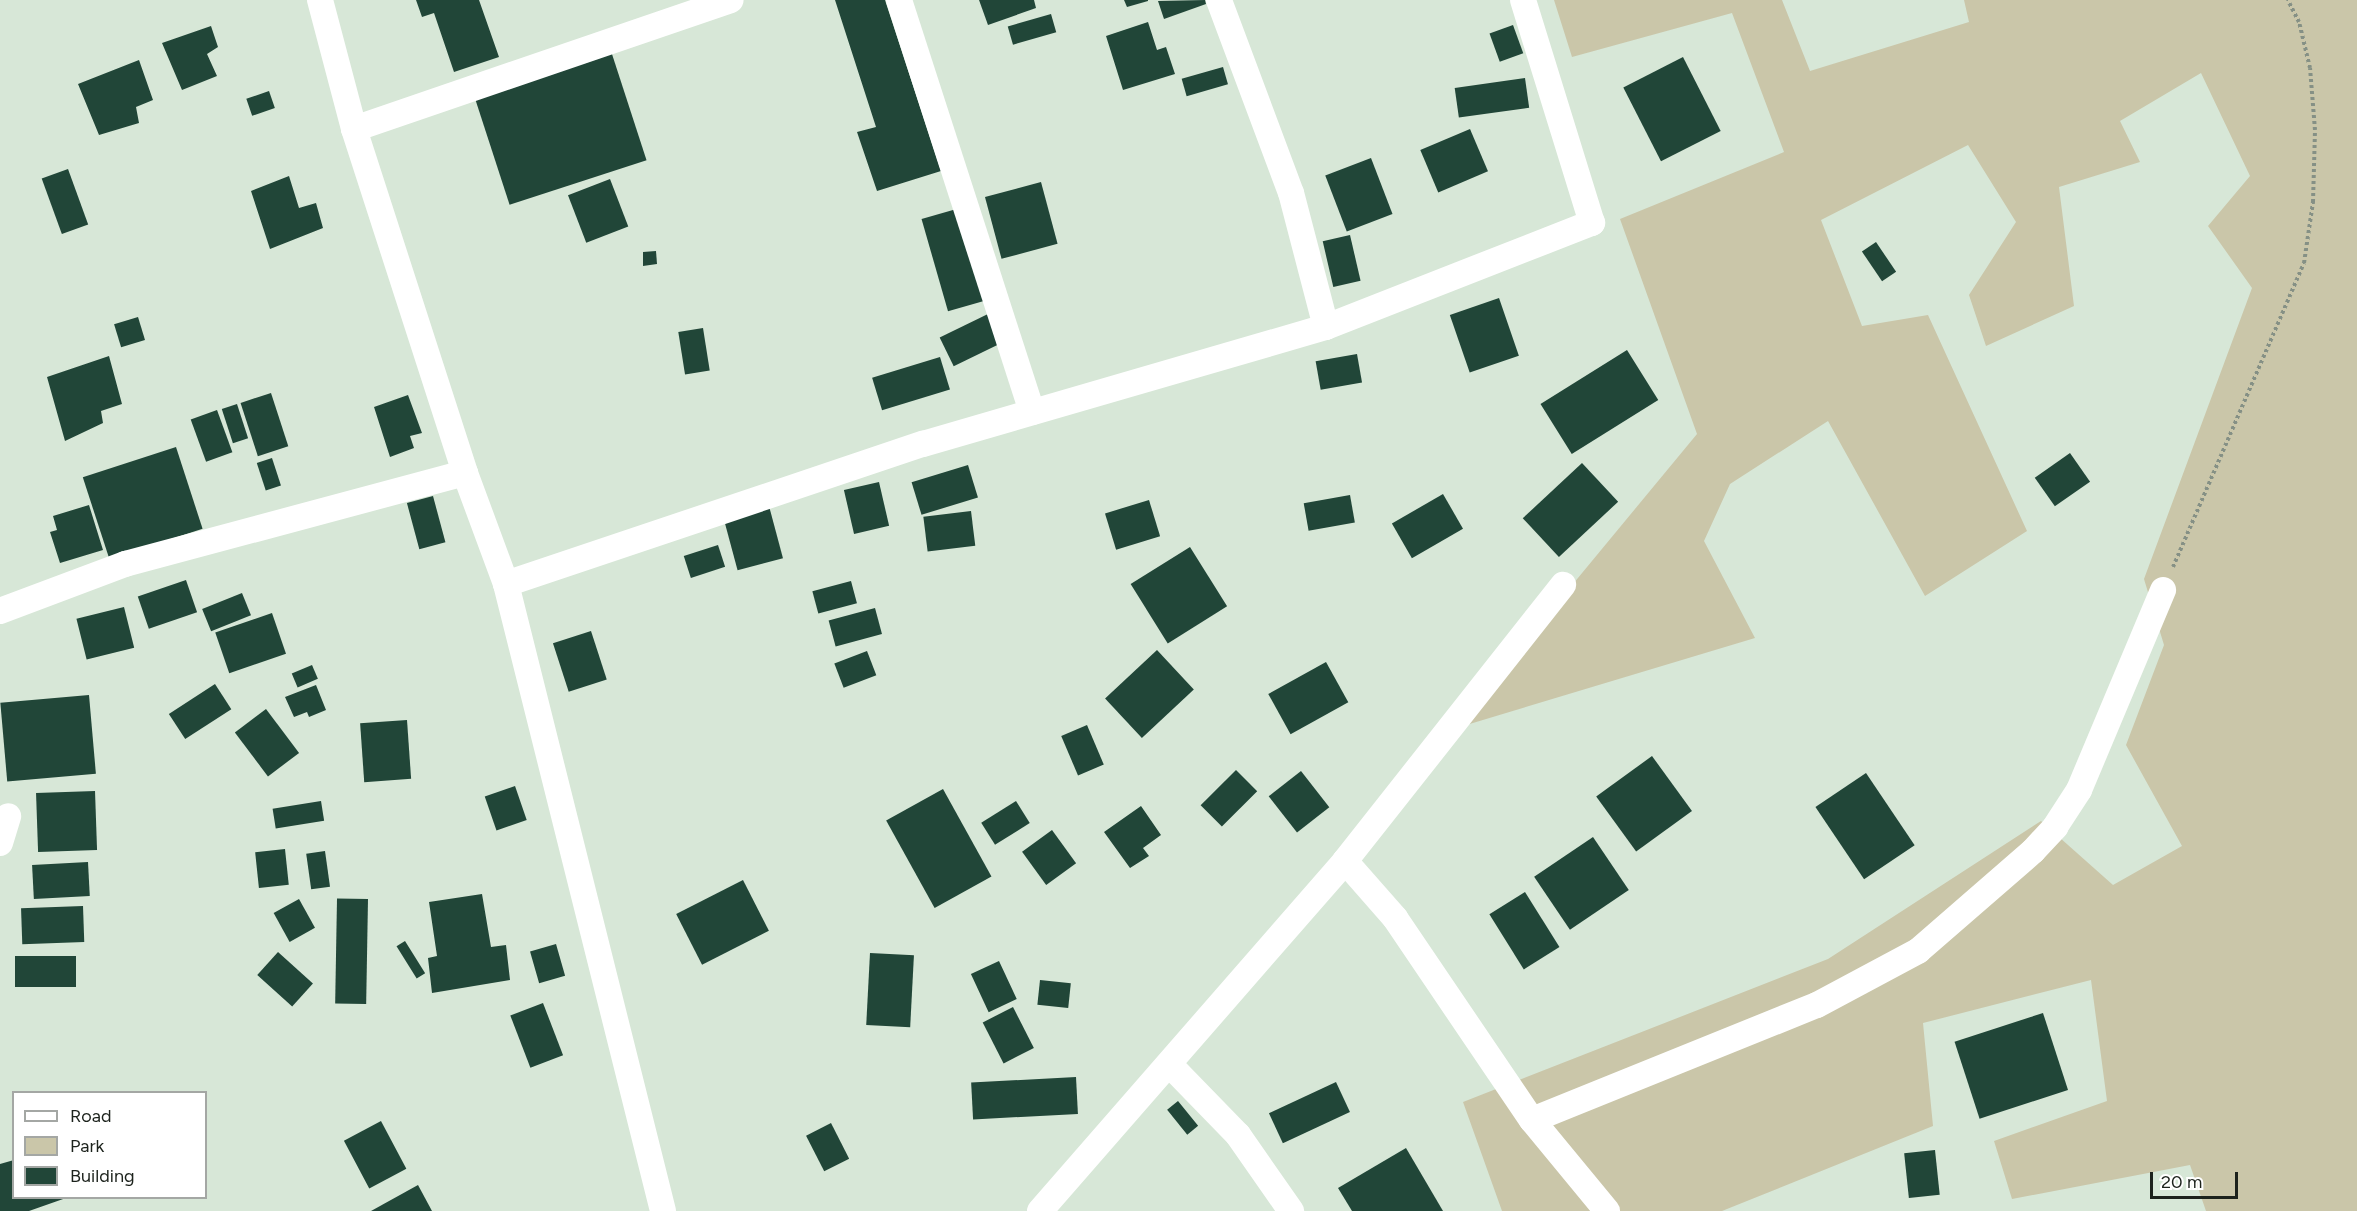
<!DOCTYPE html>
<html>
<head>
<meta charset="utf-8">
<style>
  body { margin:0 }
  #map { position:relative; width:2357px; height:1211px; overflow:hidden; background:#d7e7d7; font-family:Figtree,sans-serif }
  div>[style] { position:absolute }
  .green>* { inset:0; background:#cac6a9 }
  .building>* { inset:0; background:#214638; transform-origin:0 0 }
  .path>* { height:4px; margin-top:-2px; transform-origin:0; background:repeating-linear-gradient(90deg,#859085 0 3px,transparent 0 6px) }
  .minor>* { height:26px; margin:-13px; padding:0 13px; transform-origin:13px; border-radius:13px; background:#fff }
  span { translate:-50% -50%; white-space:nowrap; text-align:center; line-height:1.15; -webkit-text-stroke:6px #fff; paint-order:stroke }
  .legend { position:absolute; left:12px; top:1091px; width:195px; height:108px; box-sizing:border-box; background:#fff; border:2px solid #a4a7a4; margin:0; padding:8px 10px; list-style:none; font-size:18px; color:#1c221c }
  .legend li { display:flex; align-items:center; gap:12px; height:30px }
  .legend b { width:30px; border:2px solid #a4a7a4 }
  .scale { position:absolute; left:2150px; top:1172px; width:88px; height:27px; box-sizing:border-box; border:3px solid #1c221c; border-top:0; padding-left:8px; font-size:18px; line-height:21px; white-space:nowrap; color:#1c221c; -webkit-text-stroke:4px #fff; paint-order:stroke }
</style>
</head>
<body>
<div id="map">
  <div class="green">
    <i style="clip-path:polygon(1554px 0,1782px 0,1810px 71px,1969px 22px,1964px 0,2357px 0,2357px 1211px,2206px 1211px,2190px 1165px,2012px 1199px,1994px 1141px,2107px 1101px,2091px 980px,1923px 1023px,1933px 1126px,1722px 1211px,1502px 1211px,1463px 1102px,1828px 959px,2041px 821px,2113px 885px,2182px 846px,2126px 745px,2164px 645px,2144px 579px,2252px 288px,2208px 226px,2250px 176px,2201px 73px,2120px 121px,2140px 162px,2059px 187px,2074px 306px,1986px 346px,1969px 295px,2016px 222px,1968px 145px,1821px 220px,1862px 326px,1928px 315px,2027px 531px,1925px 596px,1828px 421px,1730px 484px,1704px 541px,1755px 638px,1453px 729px,1697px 434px,1620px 219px,1784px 152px,1732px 13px,1572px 57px)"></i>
  </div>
  <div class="building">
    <i style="clip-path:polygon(416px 0,479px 0,499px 57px,454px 72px,434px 13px,422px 17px)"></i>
    <i style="clip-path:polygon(835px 0,885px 0,941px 171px,877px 191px,857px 132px,876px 127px)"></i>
    <i style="clip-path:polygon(979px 0,1034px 0,1036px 8px,988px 25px)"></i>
    <i style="clip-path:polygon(1124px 0,1148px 0,1148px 1px,1127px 7px)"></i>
    <i style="clip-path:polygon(1205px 0,1206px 4px,1164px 19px,1158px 1px)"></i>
    <i style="left:1051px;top:14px;width:19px;height:45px;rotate:74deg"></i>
    <i style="clip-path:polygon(1148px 22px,1157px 50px,1166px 47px,1175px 74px,1123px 90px,1106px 36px)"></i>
    <i style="left:1513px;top:25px;width:30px;height:25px;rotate:70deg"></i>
    <i style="clip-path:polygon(211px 26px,218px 47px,207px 54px,217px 76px,182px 90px,162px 43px)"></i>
    <i style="left:611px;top:51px;width:115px;height:144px;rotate:72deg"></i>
    <i style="left:1683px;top:57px;width:83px;height:67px;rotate:63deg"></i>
    <i style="clip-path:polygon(139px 60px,153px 100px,136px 107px,139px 123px,99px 135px,78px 84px)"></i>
    <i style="left:1223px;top:67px;width:18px;height:43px;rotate:74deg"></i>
    <i style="left:1525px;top:78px;width:30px;height:71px;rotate:82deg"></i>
    <i style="left:269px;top:91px;width:18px;height:24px;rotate:71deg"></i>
    <i style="left:1470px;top:129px;width:46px;height:54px;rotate:67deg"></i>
    <i style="left:1371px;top:158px;width:60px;height:49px;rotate:69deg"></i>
    <i style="left:68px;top:169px;width:59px;height:28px;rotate:70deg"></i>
    <i style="clip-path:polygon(289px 176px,299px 208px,316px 203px,323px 228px,270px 249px,251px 191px)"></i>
    <i style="left:610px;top:179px;width:51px;height:45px;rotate:69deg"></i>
    <i style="left:1041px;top:182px;width:64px;height:58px;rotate:75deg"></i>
    <i style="left:960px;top:208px;width:96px;height:40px;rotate:74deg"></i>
    <i style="left:1350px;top:235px;width:47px;height:28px;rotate:77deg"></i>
    <i style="left:1876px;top:242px;width:36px;height:17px;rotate:56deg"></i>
    <i style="clip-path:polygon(656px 251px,657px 264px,643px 266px,643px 252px)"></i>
    <i style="left:1499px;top:298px;width:61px;height:52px;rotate:71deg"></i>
    <i style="left:990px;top:313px;width:32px;height:56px;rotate:64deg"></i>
    <i style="left:138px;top:317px;width:24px;height:25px;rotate:73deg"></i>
    <i style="left:703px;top:328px;width:43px;height:25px;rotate:81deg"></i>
    <i style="left:1627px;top:350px;width:59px;height:102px;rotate:58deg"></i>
    <i style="left:1357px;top:354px;width:29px;height:42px;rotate:80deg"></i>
    <i style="clip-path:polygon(109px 356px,122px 404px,101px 411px,103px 423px,65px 441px,47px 377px)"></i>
    <i style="left:940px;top:357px;width:34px;height:71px;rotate:73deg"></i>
    <i style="left:271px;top:393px;width:56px;height:32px;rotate:72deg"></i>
    <i style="clip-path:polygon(408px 395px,422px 433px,410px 436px,414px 448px,390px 457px,374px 407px)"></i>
    <i style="left:237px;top:404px;width:36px;height:16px;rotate:72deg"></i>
    <i style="left:217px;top:410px;width:45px;height:28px;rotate:70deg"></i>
    <i style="left:176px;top:447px;width:86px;height:98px;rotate:72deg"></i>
    <i style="left:2070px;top:453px;width:35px;height:43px;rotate:55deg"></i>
    <i style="left:272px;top:458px;width:29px;height:16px;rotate:72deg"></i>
    <i style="left:1582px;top:463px;width:53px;height:81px;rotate:47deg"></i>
    <i style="left:968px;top:465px;width:34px;height:59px;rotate:73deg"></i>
    <i style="left:879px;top:482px;width:45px;height:36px;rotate:77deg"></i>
    <i style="left:1443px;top:494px;width:40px;height:59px;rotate:60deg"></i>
    <i style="left:1350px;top:495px;width:28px;height:47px;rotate:80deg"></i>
    <i style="left:433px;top:496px;width:48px;height:27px;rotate:75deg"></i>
    <i style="left:1149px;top:500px;width:38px;height:46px;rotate:73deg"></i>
    <i style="clip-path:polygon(89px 505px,103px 550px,60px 563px,50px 532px,57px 530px,53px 516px)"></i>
    <i style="left:769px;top:506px;width:54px;height:47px;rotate:75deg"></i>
    <i style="left:971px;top:511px;width:35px;height:48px;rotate:83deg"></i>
    <i style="left:718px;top:545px;width:23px;height:36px;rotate:72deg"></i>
    <i style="left:1190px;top:547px;width:70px;height:70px;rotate:58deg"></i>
    <i style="left:186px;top:580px;width:34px;height:51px;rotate:71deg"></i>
    <i style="left:851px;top:581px;width:23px;height:40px;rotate:75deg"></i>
    <i style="left:242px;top:593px;width:24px;height:43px;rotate:68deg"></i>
    <i style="left:124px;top:607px;width:42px;height:49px;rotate:76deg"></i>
    <i style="left:875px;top:608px;width:27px;height:48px;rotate:75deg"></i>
    <i style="left:272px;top:613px;width:43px;height:60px;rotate:71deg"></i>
    <i style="left:591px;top:631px;width:51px;height:40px;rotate:72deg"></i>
    <i style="left:1157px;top:650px;width:54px;height:71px;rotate:47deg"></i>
    <i style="left:867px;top:651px;width:26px;height:35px;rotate:69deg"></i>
    <i style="left:1326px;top:662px;width:46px;height:66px;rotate:61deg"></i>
    <i style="left:312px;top:665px;width:15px;height:22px;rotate:67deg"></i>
    <i style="left:215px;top:684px;width:30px;height:55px;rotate:57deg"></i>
    <i style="clip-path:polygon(316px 685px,326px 710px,309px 717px,307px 712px,294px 717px,285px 697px)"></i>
    <i style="left:89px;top:695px;width:79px;height:89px;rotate:85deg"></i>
    <i style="left:266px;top:709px;width:55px;height:39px;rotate:53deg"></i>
    <i style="left:407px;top:720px;width:59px;height:47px;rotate:86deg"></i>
    <i style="left:1087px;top:725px;width:43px;height:28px;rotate:67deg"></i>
    <i style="left:1652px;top:756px;width:68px;height:69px;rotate:54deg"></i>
    <i style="left:1236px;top:770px;width:30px;height:50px;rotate:45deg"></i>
    <i style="left:1301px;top:771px;width:46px;height:41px;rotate:52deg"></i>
    <i style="left:1866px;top:773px;width:87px;height:61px;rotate:56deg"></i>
    <i style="left:515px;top:786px;width:36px;height:32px;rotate:71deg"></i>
    <i style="left:943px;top:789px;width:100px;height:65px;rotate:61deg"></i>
    <i style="left:95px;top:791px;width:59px;height:59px;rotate:88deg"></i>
    <i style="left:321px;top:801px;width:20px;height:49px;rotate:81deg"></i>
    <i style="left:1016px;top:801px;width:26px;height:41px;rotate:58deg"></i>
    <i style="clip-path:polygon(1141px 806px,1161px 835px,1143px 848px,1149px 856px,1130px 868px,1104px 832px)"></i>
    <i style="left:1052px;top:830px;width:41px;height:37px;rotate:54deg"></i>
    <i style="left:1593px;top:837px;width:64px;height:71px;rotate:56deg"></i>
    <i style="left:285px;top:849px;width:36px;height:30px;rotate:84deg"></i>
    <i style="left:325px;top:851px;width:36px;height:19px;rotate:82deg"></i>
    <i style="left:88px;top:862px;width:34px;height:56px;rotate:87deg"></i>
    <i style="left:743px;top:880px;width:57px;height:75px;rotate:63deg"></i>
    <i style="left:1525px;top:892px;width:65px;height:42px;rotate:58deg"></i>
    <i style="clip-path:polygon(482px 894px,491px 947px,506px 945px,510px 980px,432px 993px,428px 958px,437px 956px,429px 902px)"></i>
    <i style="left:299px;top:899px;width:33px;height:29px;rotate:61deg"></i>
    <i style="left:368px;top:899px;width:105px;height:31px;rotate:91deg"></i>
    <i style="left:83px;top:906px;width:36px;height:62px;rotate:88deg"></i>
    <i style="left:405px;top:941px;width:38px;height:10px;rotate:58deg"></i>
    <i style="left:556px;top:944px;width:33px;height:27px;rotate:74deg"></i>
    <i style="left:278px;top:952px;width:47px;height:31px;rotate:42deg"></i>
    <i style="left:870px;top:953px;width:44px;height:72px;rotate:3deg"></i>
    <i style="left:15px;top:956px;width:61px;height:31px"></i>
    <i style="left:999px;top:961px;width:42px;height:31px;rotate:65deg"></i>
    <i style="left:1040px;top:980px;width:31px;height:25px;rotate:6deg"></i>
    <i style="left:543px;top:1003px;width:56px;height:35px;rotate:69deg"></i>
    <i style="left:1013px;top:1007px;width:46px;height:34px;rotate:63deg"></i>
    <i style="left:2043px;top:1013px;width:81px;height:93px;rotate:72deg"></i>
    <i style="left:1076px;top:1077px;width:37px;height:105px;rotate:87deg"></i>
    <i style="left:1336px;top:1082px;width:33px;height:74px;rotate:65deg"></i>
    <i style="left:1178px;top:1101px;width:32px;height:14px;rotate:51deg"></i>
    <i style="left:381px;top:1121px;width:54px;height:42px;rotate:62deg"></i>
    <i style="left:831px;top:1123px;width:40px;height:28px;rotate:63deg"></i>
    <i style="clip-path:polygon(1406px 1148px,1443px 1211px,1352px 1211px,1338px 1188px)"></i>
    <i style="left:1935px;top:1150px;width:45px;height:31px;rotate:84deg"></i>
    <i style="clip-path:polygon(14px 1160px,14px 1198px,66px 1198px,29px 1211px,0 1211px,0 1164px)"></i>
    <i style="clip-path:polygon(418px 1185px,432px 1211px,371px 1211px)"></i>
  </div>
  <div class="path">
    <i style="left:2173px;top:567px;width:331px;rotate:-66.7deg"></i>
    <i style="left:2304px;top:263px;width:62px;rotate:-81.6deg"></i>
    <i style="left:2313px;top:202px;width:72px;rotate:-88.4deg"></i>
    <i style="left:2315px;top:130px;width:62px;rotate:-94.6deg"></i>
    <i style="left:2310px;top:68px;width:47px;rotate:-103.4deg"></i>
    <i style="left:2299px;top:22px;width:25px;rotate:-117deg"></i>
  </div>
  <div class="minor">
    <i style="left:320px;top:0;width:133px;rotate:75.2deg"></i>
    <i style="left:354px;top:129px;width:361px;rotate:72.1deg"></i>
    <i style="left:465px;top:473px;width:118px;rotate:69.7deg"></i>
    <i style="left:506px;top:584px;width:646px;rotate:75.94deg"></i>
    <i style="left:899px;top:0;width:433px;rotate:72.1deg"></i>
    <i style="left:354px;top:129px;width:398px;rotate:-18.9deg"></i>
    <i style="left:1326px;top:327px;width:286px;rotate:-21.4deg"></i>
    <i style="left:1592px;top:223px;width:233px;rotate:-107.2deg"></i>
    <i style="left:506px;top:584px;width:440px;rotate:-18.6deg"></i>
    <i style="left:923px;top:444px;width:420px;rotate:-16.2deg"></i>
    <i style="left:1326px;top:327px;width:138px;rotate:-104.6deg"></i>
    <i style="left:1291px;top:193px;width:206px;rotate:-110.5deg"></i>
    <i style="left:0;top:611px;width:134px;rotate:-20.6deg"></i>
    <i style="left:125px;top:564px;width:352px;rotate:-15deg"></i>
    <i style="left:0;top:843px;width:28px;rotate:-73deg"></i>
    <i style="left:1345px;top:861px;width:76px;rotate:48.7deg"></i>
    <i style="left:1395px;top:918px;width:244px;rotate:55.9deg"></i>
    <i style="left:1532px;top:1120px;width:118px;rotate:50.5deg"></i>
    <i style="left:1169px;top:1064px;width:99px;rotate:45.8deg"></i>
    <i style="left:1238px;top:1135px;width:93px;rotate:55.1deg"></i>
    <i style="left:1532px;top:1120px;width:307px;rotate:-22deg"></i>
    <i style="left:1817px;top:1005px;width:115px;rotate:-28.1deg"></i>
    <i style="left:1918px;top:951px;width:152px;rotate:-41deg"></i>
    <i style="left:2033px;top:851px;width:33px;rotate:-47deg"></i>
    <i style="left:2055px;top:827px;width:44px;rotate:-57deg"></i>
    <i style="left:2079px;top:790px;width:217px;rotate:-67.2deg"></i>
    <i style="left:1040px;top:1211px;width:464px;rotate:-48.9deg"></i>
    <i style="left:1345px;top:861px;width:352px;rotate:-51.7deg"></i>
  </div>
  <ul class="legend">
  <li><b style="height:8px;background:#fff"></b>Road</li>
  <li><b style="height:16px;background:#cac6a9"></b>Park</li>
  <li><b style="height:16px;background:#214638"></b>Building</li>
  </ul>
  <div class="scale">20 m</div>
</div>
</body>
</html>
